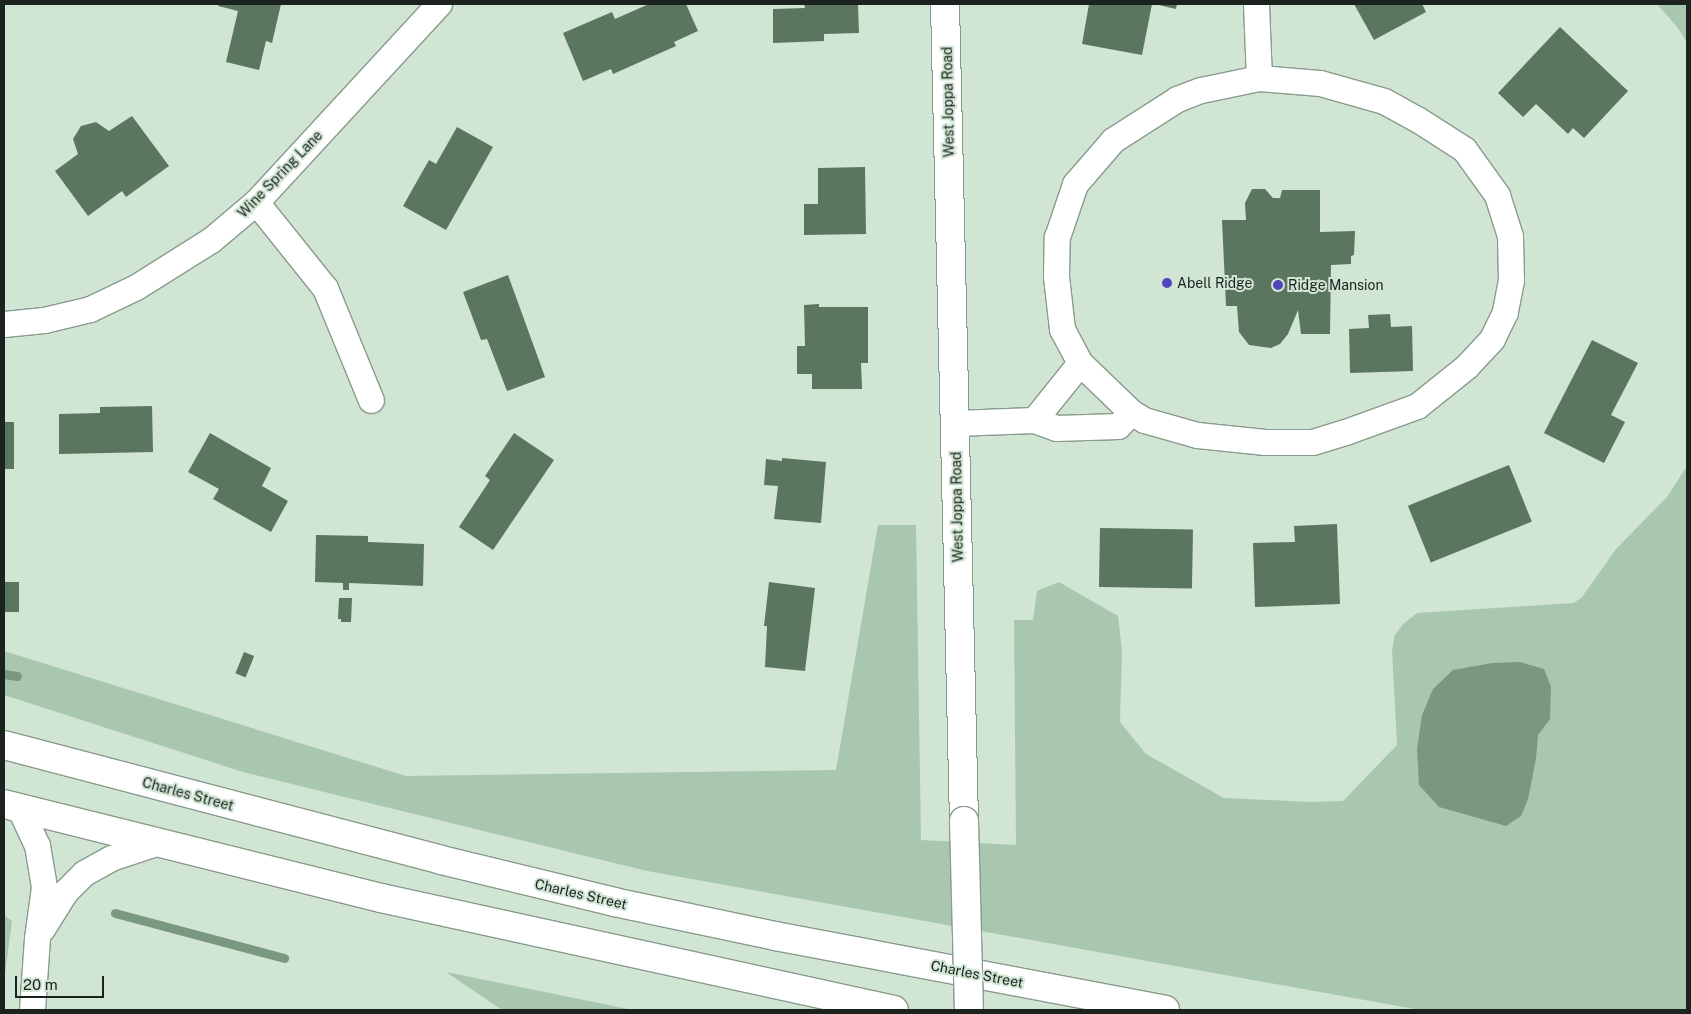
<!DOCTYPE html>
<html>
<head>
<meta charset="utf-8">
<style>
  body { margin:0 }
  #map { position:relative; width:1691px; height:1014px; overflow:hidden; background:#d1e5d4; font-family:"Public Sans",sans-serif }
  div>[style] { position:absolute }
  .green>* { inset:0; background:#a9c7ae }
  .water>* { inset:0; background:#7a977f }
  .stream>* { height:9px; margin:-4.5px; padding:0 4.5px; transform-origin:4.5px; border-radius:4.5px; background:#7a977f }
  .building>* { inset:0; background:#5a765f; transform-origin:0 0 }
  .roads { filter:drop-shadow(1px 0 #899b8c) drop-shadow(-1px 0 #899b8c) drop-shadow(0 1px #899b8c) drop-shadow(0 -1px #899b8c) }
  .street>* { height:25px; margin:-12.5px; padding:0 12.5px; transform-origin:12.5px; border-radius:12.5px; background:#fff }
  .secondary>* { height:28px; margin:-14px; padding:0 14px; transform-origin:14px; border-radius:14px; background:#fff }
  .primary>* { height:28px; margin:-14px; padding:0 14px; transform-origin:14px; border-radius:14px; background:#fff }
  .bridges { filter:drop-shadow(1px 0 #899b8c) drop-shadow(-1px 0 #899b8c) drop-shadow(0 1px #899b8c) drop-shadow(0 -1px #899b8c) }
  .secondary-bridge>* { height:28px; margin:-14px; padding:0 14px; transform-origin:14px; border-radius:14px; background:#fff }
  .dots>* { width:14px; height:14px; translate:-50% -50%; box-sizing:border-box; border:2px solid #d1e5d4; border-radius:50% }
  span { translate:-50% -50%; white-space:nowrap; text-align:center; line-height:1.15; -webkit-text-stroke:4px #d1e5d4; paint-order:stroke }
  .street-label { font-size:14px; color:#1c231e }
  .poi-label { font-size:14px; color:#1c231e }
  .left { translate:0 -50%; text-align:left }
  .frame { position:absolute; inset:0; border:5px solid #1c231e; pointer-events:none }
  .scale { position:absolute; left:15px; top:976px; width:89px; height:22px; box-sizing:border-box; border:2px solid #1c231e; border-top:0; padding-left:6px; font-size:15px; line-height:18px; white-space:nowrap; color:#1c231e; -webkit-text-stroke:4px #d1e5d4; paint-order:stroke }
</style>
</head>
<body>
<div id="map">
  <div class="green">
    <i style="clip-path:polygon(1657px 4px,1687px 4px,1687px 43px,1678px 28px)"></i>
    <i style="clip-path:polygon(1687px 466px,1687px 1010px,1420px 1010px,647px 871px,243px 772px,4px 695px,4px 651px,406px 776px,836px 770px,878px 525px,916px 525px,921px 840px,1016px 845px,1014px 620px,1033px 620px,1037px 591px,1059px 582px,1118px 616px,1122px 652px,1120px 722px,1146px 754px,1224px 798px,1311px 802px,1343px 801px,1397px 745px,1392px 650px,1395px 635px,1403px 624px,1417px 613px,1574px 603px,1582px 597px,1616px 549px,1667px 497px)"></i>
    <i style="clip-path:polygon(4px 915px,12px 921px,4px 981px)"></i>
    <i style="clip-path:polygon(446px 972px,633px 1010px,502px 1010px)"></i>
  </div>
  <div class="water">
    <i style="clip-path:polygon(1520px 662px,1544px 669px,1551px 687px,1550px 719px,1538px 735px,1536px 759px,1528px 799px,1521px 816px,1506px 826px,1439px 807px,1419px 785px,1417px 749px,1422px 715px,1433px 689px,1453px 670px,1492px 663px)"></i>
  </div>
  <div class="stream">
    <i style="left:4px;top:674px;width:13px;rotate:9deg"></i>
    <i style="left:115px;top:913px;width:175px;rotate:14.9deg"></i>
  </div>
  <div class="building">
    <i style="clip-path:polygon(219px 4px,281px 4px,272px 43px,266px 41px,259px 70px,226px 62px,238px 11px,218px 6px)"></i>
    <i style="clip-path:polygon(649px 4px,686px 4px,698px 31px,674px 42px,676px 46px,613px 74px,611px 69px,583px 81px,563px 33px,612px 12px,615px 19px)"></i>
    <i style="clip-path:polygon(804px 4px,858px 4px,859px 33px,824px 34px,824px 41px,773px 43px,773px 9px,805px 8px)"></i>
    <i style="clip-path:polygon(1089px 4px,1152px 4px,1142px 55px,1082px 44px)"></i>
    <i style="clip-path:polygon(1154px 4px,1177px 4px,1176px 9px)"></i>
    <i style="clip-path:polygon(1354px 4px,1422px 4px,1426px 12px,1374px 40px)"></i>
    <i style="clip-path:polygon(1560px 27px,1628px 91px,1584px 138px,1573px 128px,1568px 134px,1536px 104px,1523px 117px,1498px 93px)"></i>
    <i style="clip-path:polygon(132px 116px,169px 166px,126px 197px,122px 191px,88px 216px,55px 171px,78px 154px,73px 139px,81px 126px,96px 122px,109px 131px)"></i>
    <i style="clip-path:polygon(457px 127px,493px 147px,446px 230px,403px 206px,429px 160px,436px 164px)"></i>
    <i style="clip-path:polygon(865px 167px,866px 234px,804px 235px,804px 204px,818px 204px,818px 168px)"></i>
    <i style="clip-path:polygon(1252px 189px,1265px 189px,1273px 198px,1280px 198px,1282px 190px,1320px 190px,1320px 232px,1355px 231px,1354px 255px,1351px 256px,1351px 264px,1331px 265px,1330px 334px,1301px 334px,1298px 310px,1288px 334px,1280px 344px,1271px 348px,1249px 345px,1239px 332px,1237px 306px,1226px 306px,1222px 220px,1246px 220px,1245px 203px)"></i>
    <i style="clip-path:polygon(508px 275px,545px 377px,507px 391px,487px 339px,481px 340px,463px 292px)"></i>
    <i style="clip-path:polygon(819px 304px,819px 307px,868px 307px,868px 363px,861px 363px,862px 389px,812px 389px,812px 374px,797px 374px,797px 346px,805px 346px,804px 305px)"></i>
    <i style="clip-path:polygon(1390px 314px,1391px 327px,1412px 326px,1413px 371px,1350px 373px,1349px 329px,1369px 328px,1368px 315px)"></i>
    <i style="clip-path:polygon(1592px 340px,1638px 363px,1611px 415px,1625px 422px,1604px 463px,1544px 433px)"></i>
    <i style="clip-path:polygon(152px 406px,153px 452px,59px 454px,59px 414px,100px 413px,100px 407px)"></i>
    <i style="left:4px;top:422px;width:10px;height:47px"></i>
    <i style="clip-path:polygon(210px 433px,271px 468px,262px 486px,288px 501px,271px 532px,213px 499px,219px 489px,188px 472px)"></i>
    <i style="clip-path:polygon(514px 433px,554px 460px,493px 550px,459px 527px,490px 480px,485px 476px)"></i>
    <i style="clip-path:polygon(782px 458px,826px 462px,821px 523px,774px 519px,778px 486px,764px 485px,766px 459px,782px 461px)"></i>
    <i style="left:1509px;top:465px;width:61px;height:109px;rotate:68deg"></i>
    <i style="clip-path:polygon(1337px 524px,1340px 604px,1255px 607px,1253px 543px,1295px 542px,1294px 526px)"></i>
    <i style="left:1100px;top:528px;width:93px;height:59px;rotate:1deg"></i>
    <i style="clip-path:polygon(316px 535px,368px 536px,368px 542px,424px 544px,423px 586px,349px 583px,349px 590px,343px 590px,343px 583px,315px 582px)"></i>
    <i style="left:4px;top:582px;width:15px;height:30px"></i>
    <i style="clip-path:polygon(769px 582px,815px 588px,805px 671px,765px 667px,767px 626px,764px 626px)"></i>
    <i style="clip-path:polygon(339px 598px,352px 598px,351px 622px,341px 622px,341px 619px,338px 619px)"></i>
    <i style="left:244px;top:652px;width:11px;height:23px;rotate:22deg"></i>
  </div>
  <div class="roads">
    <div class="street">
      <i style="left:1256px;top:4px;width:74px;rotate:87.7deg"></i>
      <i style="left:1259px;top:78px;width:61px;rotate:4.7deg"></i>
      <i style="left:1320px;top:83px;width:66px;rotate:15.7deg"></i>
      <i style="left:1384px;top:101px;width:38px;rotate:29deg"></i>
      <i style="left:1417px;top:119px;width:56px;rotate:32.6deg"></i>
      <i style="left:1464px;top:149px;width:57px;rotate:54.3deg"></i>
      <i style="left:1497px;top:195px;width:43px;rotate:72.4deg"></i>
      <i style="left:1510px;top:236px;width:44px;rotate:88.7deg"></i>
      <i style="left:1511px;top:280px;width:33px;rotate:101deg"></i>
      <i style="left:1505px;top:312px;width:30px;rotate:116deg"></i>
      <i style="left:1492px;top:339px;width:37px;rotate:133deg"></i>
      <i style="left:1467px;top:366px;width:64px;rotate:141.3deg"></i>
      <i style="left:1417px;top:406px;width:77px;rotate:160.1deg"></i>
      <i style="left:1345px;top:432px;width:34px;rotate:163deg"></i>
      <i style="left:1312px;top:442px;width:47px;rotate:180deg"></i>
      <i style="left:1265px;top:442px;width:68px;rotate:-174.1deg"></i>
      <i style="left:1197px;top:435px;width:55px;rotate:-164.2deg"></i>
      <i style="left:1144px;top:420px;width:15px;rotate:-148deg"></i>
      <i style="left:1131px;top:412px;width:71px;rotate:-136.1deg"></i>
      <i style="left:1080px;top:363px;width:38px;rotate:-118deg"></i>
      <i style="left:1062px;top:329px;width:53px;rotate:-96.5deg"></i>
      <i style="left:1056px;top:276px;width:39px;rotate:-89deg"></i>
      <i style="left:1057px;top:237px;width:56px;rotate:-71.2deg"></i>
      <i style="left:1075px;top:184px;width:58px;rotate:-49.2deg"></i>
      <i style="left:1113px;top:140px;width:76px;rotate:-32.6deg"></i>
      <i style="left:1177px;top:99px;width:26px;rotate:-21deg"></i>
      <i style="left:1201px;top:90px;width:59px;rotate:-11.7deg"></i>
      <i style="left:256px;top:202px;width:110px;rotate:51.3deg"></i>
      <i style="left:325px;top:288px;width:121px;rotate:67.7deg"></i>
      <i style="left:4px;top:324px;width:40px;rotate:-5.7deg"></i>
      <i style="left:44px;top:320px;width:47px;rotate:-13.4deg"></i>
      <i style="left:90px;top:309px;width:51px;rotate:-25.6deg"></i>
      <i style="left:136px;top:287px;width:89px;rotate:-32.1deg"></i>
      <i style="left:211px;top:240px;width:59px;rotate:-40.2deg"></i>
      <i style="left:256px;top:202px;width:270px;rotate:-47.3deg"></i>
      <i style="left:1034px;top:420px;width:73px;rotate:-51.1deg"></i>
      <i style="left:955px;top:423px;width:79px;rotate:-2.2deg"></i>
      <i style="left:1034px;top:420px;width:23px;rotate:20deg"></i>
      <i style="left:1056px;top:428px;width:62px;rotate:-1.8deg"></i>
      <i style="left:1118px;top:426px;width:19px;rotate:-47deg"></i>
      <i style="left:20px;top:809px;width:40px;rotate:65deg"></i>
      <i style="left:37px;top:845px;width:43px;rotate:80.5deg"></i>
      <i style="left:44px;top:887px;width:51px;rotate:97.8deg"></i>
      <i style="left:37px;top:938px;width:72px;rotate:94deg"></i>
      <i style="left:42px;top:929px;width:44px;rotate:-58.1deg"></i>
      <i style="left:65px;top:892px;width:27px;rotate:-45deg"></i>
      <i style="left:84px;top:873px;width:31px;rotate:-29deg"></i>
      <i style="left:111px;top:858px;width:47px;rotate:-18.4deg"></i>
    </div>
    <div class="secondary">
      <i style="left:945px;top:4px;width:817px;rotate:88.67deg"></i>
    </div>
    <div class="primary">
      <i style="left:4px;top:745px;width:452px;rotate:14.7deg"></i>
      <i style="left:441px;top:860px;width:178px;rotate:13.6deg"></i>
      <i style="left:614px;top:902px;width:165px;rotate:11.9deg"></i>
      <i style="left:775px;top:936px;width:397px;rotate:10.7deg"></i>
      <i style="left:4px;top:804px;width:389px;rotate:14deg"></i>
      <i style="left:381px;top:898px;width:525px;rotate:12.32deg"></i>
    </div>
  </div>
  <div class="bridges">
    <div class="secondary-bridge">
      <i style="left:964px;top:821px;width:189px;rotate:88.5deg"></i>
    </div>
  </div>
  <div class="dots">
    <i style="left:1167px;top:283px;background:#5045bc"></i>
    <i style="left:1278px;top:285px;background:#5045bc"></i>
  </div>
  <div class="street-label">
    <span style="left:948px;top:102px;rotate:-91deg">West Joppa Road</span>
    <span style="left:280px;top:174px;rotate:-46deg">Wine Spring Lane</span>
    <span style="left:957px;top:507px;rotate:-91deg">West Joppa Road</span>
    <span style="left:188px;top:794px;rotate:15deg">Charles Street</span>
    <span style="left:581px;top:894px;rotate:13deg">Charles Street</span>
    <span style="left:977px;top:974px;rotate:11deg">Charles Street</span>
  </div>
  <div class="poi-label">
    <span class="left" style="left:1177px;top:283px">Abell Ridge</span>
    <span class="left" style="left:1288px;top:285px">Ridge Mansion</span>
  </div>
  <div class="frame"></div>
  <div class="scale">20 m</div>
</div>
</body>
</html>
